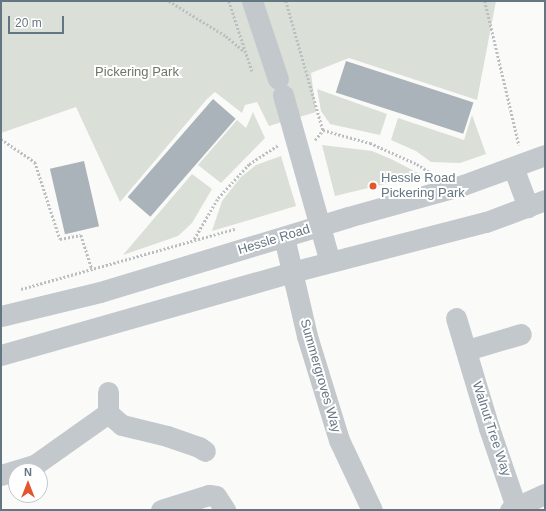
<!DOCTYPE html>
<html>
<head>
<meta charset="utf-8">
<style>
  body { margin:0 }
  #map { position:relative; width:546px; height:511px; overflow:hidden; background:#fafaf8; font-family:Helvetica,sans-serif }
  div>[style] { position:absolute }
  .green>* { inset:0; background:#dadfd7 }
  .building>* { inset:0; background:#aab3b9; transform-origin:0 0 }
  .path>* { height:2.5px; margin-top:-1.25px; transform-origin:0; background:repeating-linear-gradient(90deg,#bbbfc2 0 2px,transparent 0 4px) }
  .minor>* { height:21px; margin:-10.5px; padding:0 10.5px; transform-origin:10.5px; border-radius:10.5px; background:#c3c8cc }
  .dots>* { width:11px; height:11px; translate:-50% -50%; box-sizing:border-box; border:2px solid #fff; border-radius:50% }
  span { translate:-50% -50%; white-space:nowrap; text-align:center; line-height:1.15; -webkit-text-stroke:4px #fff; paint-order:stroke }
  .park-label { font-size:13px; color:#687a64 }
  .poi-label { font-size:13px; color:#657683 }
  .left { translate:0 -50%; text-align:left }
  .street-label { font-size:13px; color:#657683 }
  .frame { position:absolute; inset:0; border:2px solid #657683; pointer-events:none }
  .north { position:absolute; left:8px; top:463px; width:40px; height:40px; box-sizing:border-box; background:#fff; border:1px solid #c1c8cd; border-radius:50%; rotate:0deg; font-size:11px; font-weight:700; line-height:16px; text-align:center; color:#657683 }
  .north::after { content:''; display:block; margin:auto; width:14px; height:18px; background:#e4572e; clip-path:polygon(50% 0,100% 100%,50% 72%,0 100%) }
  .scale { position:absolute; left:8px; top:16px; width:56px; height:18px; box-sizing:border-box; border:2px solid #657683; border-top:0; padding-left:5px; font-size:12px; line-height:14px; white-space:nowrap; color:#657683; -webkit-text-stroke:3px #fff; paint-order:stroke }
</style>
</head>
<body>
<div id="map">
  <div class="green">
    <i style="clip-path:polygon(1px 1px,496px 1px,477px 100px,349px 58px,311px 73px,316px 112px,269px 126px,257px 102px,245px 105px,242px 113px,215px 92px,207px 99px,120px 202px,76px 107px,1px 133px)"></i>
    <i style="clip-path:polygon(317px 89px,387px 114px,380px 135px,330px 124px,321px 111px)"></i>
    <i style="clip-path:polygon(253px 112px,265px 138px,221px 183px,198px 165px,237px 120px,246px 128px)"></i>
    <i style="clip-path:polygon(472px 115px,486px 154px,460px 163px,431px 162px,416px 151px,391px 140px,398px 118px,464px 140px)"></i>
    <i style="clip-path:polygon(322px 145px,372px 151px,391px 159px,422px 175px,335px 196px)"></i>
    <i style="clip-path:polygon(281px 156px,296px 206px,212px 231px,222px 201px,241px 177px,256px 165px)"></i>
    <i style="clip-path:polygon(192px 174px,212px 189px,192px 223px,178px 236px,123px 255px)"></i>
  </div>
  <div class="building">
    <i style="left:346px;top:61px;width:134px;height:33px;rotate:18deg"></i>
    <i style="left:213px;top:99px;width:30px;height:130px;rotate:41deg"></i>
    <i style="left:84px;top:161px;width:67px;height:35px;rotate:77deg"></i>
  </div>
  <div class="path">
    <i style="left:169px;top:1px;width:67px;rotate:31.6deg"></i>
    <i style="left:226px;top:36px;width:25px;rotate:40deg"></i>
    <i style="left:229px;top:1px;width:74px;rotate:71.8deg"></i>
    <i style="left:286px;top:1px;width:134px;rotate:74deg"></i>
    <i style="left:323px;top:130px;width:49px;rotate:15.5deg"></i>
    <i style="left:370px;top:143px;width:51px;rotate:24.1deg"></i>
    <i style="left:417px;top:164px;width:17px;rotate:33deg"></i>
    <i style="left:485px;top:1px;width:148px;rotate:76.7deg"></i>
    <i style="left:1px;top:139px;width:41px;rotate:34.1deg"></i>
    <i style="left:35px;top:162px;width:81px;rotate:72deg"></i>
    <i style="left:60px;top:239px;width:21px;rotate:-11deg"></i>
    <i style="left:81px;top:235px;width:36px;rotate:72deg"></i>
    <i style="left:315px;top:140px;width:13px;rotate:-51deg"></i>
    <i style="left:194px;top:239px;width:48px;rotate:-59.7deg"></i>
    <i style="left:218px;top:198px;width:46px;rotate:-47.6deg"></i>
    <i style="left:249px;top:164px;width:35px;rotate:-33deg"></i>
    <i style="left:21px;top:289px;width:222px;rotate:-15.7deg"></i>
  </div>
  <div class="minor">
    <i style="left:252px;top:1px;width:82px;rotate:71.6deg"></i>
    <i style="left:283px;top:95px;width:173px;rotate:74.3deg"></i>
    <i style="left:513px;top:167px;width:43px;rotate:69.4deg"></i>
    <i style="left:284px;top:237px;width:102px;rotate:76.9deg"></i>
    <i style="left:307px;top:336px;width:109px;rotate:72.9deg"></i>
    <i style="left:339px;top:440px;width:77px;rotate:64.8deg"></i>
    <i style="left:1px;top:316px;width:102px;rotate:-13.6deg"></i>
    <i style="left:100px;top:292px;width:259px;rotate:-16.8deg"></i>
    <i style="left:348px;top:217px;width:119px;rotate:-15.5deg"></i>
    <i style="left:463px;top:185px;width:87px;rotate:-20.1deg"></i>
    <i style="left:456px;top:318px;width:115px;rotate:73.3deg"></i>
    <i style="left:489px;top:428px;width:83px;rotate:71.1deg"></i>
    <i style="left:467px;top:350px;width:56px;rotate:-16.5deg"></i>
    <i style="left:1px;top:355px;width:303px;rotate:-15.9deg"></i>
    <i style="left:292px;top:272px;width:200px;rotate:-14.5deg"></i>
    <i style="left:486px;top:222px;width:63px;rotate:-20.4deg"></i>
    <i style="left:108px;top:392px;width:21px;rotate:90deg"></i>
    <i style="left:108px;top:413px;width:18px;rotate:41deg"></i>
    <i style="left:122px;top:425px;width:46px;rotate:13.7deg"></i>
    <i style="left:167px;top:436px;width:34px;rotate:19deg"></i>
    <i style="left:199px;top:447px;width:7px;rotate:34deg"></i>
    <i style="left:1px;top:475px;width:37px;rotate:-17deg"></i>
    <i style="left:36px;top:464px;width:88px;rotate:-35.3deg"></i>
    <i style="left:161px;top:510px;width:50px;rotate:-17.4deg"></i>
    <i style="left:209px;top:495px;width:7px;rotate:8deg"></i>
    <i style="left:216px;top:496px;width:17px;rotate:57deg"></i>
    <i style="left:510px;top:510px;width:38px;rotate:-25deg"></i>
  </div>
  <div class="dots">
    <i style="left:373px;top:186px;background:#e4572e"></i>
  </div>
  <div class="park-label">
    <span style="left:137px;top:72px">Pickering Park</span>
  </div>
  <div class="poi-label">
    <span class="left" style="left:381px;top:186px">Hessle Road<br>Pickering Park</span>
  </div>
  <div class="street-label">
    <span style="left:274px;top:240px;rotate:-17deg">Hessle Road</span>
    <span style="left:320px;top:376px;rotate:74deg">Summergroves Way</span>
    <span style="left:491px;top:429px;rotate:72deg">Walnut Tree Way</span>
  </div>
  <div class="frame"></div>
  <div class="north">N</div>
  <div class="scale">20 m</div>
</div>
</body>
</html>
